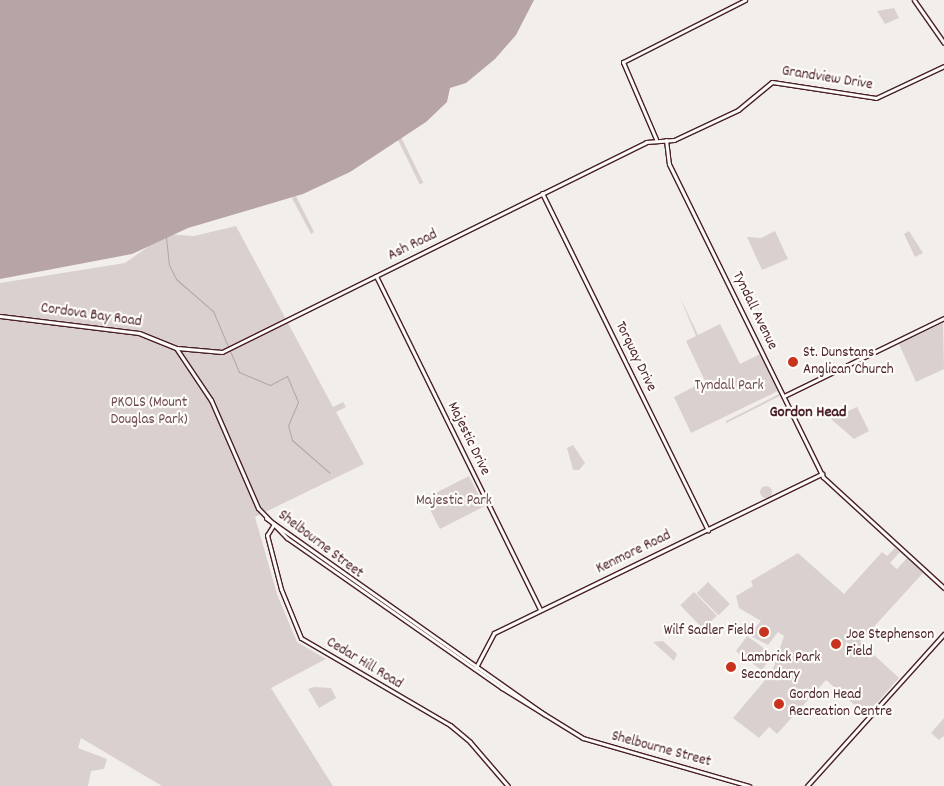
<!DOCTYPE html>
<html>
<head>
<meta charset="utf-8">
<style>
  body { margin:0 }
  #map { position:relative; width:944px; height:786px; overflow:hidden; background:#f2efeb; font-family:Dekko,sans-serif }
  div>[style] { position:absolute }
  .green>* { inset:0; background:#d9d0cf; transform-origin:0 0 }
  .round { border-radius:50% }
  .water>* { inset:0; background:#b7a5a6 }
  .stream>* { height:1px; margin:-0.5px; padding:0 0.5px; transform-origin:0.5px; border-radius:0.5px; background:#b7a5a6 }
  .roads { filter:drop-shadow(1px 0 #4a1f2b) drop-shadow(-1px 0 #4a1f2b) drop-shadow(0 1px #4a1f2b) drop-shadow(0 -1px #4a1f2b) }
  .secondary>* { height:3px; margin:-1.5px; padding:0 1.5px; transform-origin:1.5px; border-radius:1.5px; background:#fdfcf7 }
  .dots>* { width:14px; height:14px; translate:-50% -50%; box-sizing:border-box; border:2px solid #fdfcf7; border-radius:50% }
  span { translate:-50% -50%; white-space:nowrap; text-align:center; line-height:1.15; -webkit-text-stroke:4.5px #fdfcf7; paint-order:stroke }
  .street-label { font-size:15px; color:#4a1f2b }
  .poi-label { font-size:15px; color:#4a1f2b }
  .left { translate:0 -50%; text-align:left }
  .right { translate:-100% -50%; text-align:right }
  .park-label { font-size:15px; color:#6e4b54 }
  .neighbourhood-label { font-size:16px; color:#4a1f2b; font-weight:700 }
</style>
</head>
<body>
<div id="map">
  <div class="green">
    <i style="clip-path:polygon(894px 8px,899px 18px,885px 24px,877px 11px)"></i>
    <i style="left:401px;top:137px;width:51px;height:4px;rotate:64deg"></i>
    <i style="clip-path:polygon(296px 196px,314px 232px,311px 234px,292px 198px)"></i>
    <i style="clip-path:polygon(236px 226px,333px 407px,343px 402px,346px 407px,336px 412px,364px 464px,255px 517px,277px 594px,297px 642px,326px 659px,271px 688px,333px 786px,162px 786px,81px 738px,78px 748px,107px 759px,104px 769px,91px 771px,88px 786px,0 786px,0 283px,125px 263px,166px 234px,194px 236px)"></i>
    <i style="clip-path:polygon(775px 231px,788px 259px,762px 270px,747px 237px,761px 238px)"></i>
    <i style="clip-path:polygon(909px 231px,923px 253px,915px 257px,904px 234px)"></i>
    <i style="clip-path:polygon(679px 295px,698px 335px,720px 324px,740px 364px,760px 354px,778px 391px,691px 433px,674px 397px,705px 381px,686px 341px,696px 336px)"></i>
    <i style="clip-path:polygon(943px 323px,944px 369px,916px 382px,899px 344px)"></i>
    <i style="left:779px;top:394px;width:2px;height:60px;rotate:63deg"></i>
    <i style="clip-path:polygon(857px 407px,869px 431px,854px 439px,831px 419px)"></i>
    <i style="clip-path:polygon(573px 445px,585px 463px,579px 470px,573px 470px,567px 448px)"></i>
    <i style="left:469px;top:476px;width:34px;height:50px;rotate:63deg"></i>
    <i class="round" style="left:760px;top:486px;width:12px;height:12px"></i>
    <i style="clip-path:polygon(895px 548px,900px 552px,890px 563px,897px 569px,907px 558px,923px 573px,860px 642px,899px 678px,866px 715px,826px 680px,777px 734px,769px 727px,759px 738px,733px 718px,772px 672px,784px 636px,778px 632px,768px 645px,749px 635px,761px 621px,739px 608px,736px 596px,753px 586px,751px 581px,798px 553px,844px 594px,882px 552px,887px 556px)"></i>
    <i style="left:708px;top:582px;width:31px;height:16px;rotate:45deg"></i>
    <i style="left:694px;top:592px;width:33px;height:19px;rotate:46deg"></i>
    <i style="left:747px;top:636px;width:32px;height:19px;rotate:36deg"></i>
    <i style="clip-path:polygon(663px 641px,677px 654px,674px 661px,653px 642px)"></i>
    <i style="clip-path:polygon(314px 687px,331px 688px,336px 698px,319px 708px,308px 689px)"></i>
    <i style="clip-path:polygon(944px 718px,944px 736px,939px 740px,931px 733px)"></i>
  </div>
  <div class="water">
    <i style="clip-path:polygon(0 0,534px 0,516px 35px,495px 59px,466px 83px,450px 88px,447px 102px,426px 122px,350px 172px,303px 194px,188px 228px,132px 254px,0 279px)"></i>
  </div>
  <div class="stream">
    <i style="left:166px;top:237px;width:28px;rotate:84deg"></i>
    <i style="left:169px;top:265px;width:16px;rotate:63deg"></i>
    <i style="left:176px;top:279px;width:49px;rotate:40.9deg"></i>
    <i style="left:213px;top:311px;width:66px;rotate:66.9deg"></i>
    <i style="left:239px;top:372px;width:34px;rotate:23deg"></i>
    <i style="left:270px;top:385px;width:19px;rotate:-28deg"></i>
    <i style="left:287px;top:376px;width:28px;rotate:67deg"></i>
    <i style="left:298px;top:402px;width:25px;rotate:113deg"></i>
    <i style="left:288px;top:425px;width:16px;rotate:75deg"></i>
    <i style="left:292px;top:440px;width:50px;rotate:41deg"></i>
  </div>
  <div class="roads">
    <div class="secondary">
      <i style="left:914px;top:0;width:52px;rotate:55.1deg"></i>
      <i style="left:656px;top:139px;width:84px;rotate:-113.2deg"></i>
      <i style="left:623px;top:62px;width:137px;rotate:-26.9deg"></i>
      <i style="left:666px;top:140px;width:24px;rotate:83deg"></i>
      <i style="left:669px;top:164px;width:349px;rotate:63.8deg"></i>
      <i style="left:823px;top:477px;width:164px;rotate:42.5deg"></i>
      <i style="left:542px;top:193px;width:376px;rotate:63.8deg"></i>
      <i style="left:376px;top:276px;width:372px;rotate:63.8deg"></i>
      <i style="left:0;top:316px;width:140px;rotate:7deg"></i>
      <i style="left:139px;top:333px;width:40px;rotate:22deg"></i>
      <i style="left:176px;top:348px;width:63px;rotate:56.1deg"></i>
      <i style="left:211px;top:400px;width:118px;rotate:66.5deg"></i>
      <i style="left:258px;top:508px;width:42px;rotate:46deg"></i>
      <i style="left:287px;top:538px;width:262px;rotate:34.9deg"></i>
      <i style="left:502px;top:688px;width:95px;rotate:31.7deg"></i>
      <i style="left:583px;top:738px;width:173px;rotate:16.1deg"></i>
      <i style="left:177px;top:348px;width:45px;rotate:5.1deg"></i>
      <i style="left:222px;top:352px;width:473px;rotate:-26.3deg"></i>
      <i style="left:646px;top:142px;width:28px;rotate:-4deg"></i>
      <i style="left:674px;top:140px;width:71px;rotate:-25.1deg"></i>
      <i style="left:738px;top:110px;width:44px;rotate:-39.5deg"></i>
      <i style="left:772px;top:82px;width:105px;rotate:8.7deg"></i>
      <i style="left:876px;top:98px;width:75px;rotate:-25.2deg"></i>
      <i style="left:784px;top:396px;width:178px;rotate:-26deg"></i>
      <i style="left:266px;top:518px;width:342px;rotate:35.2deg"></i>
      <i style="left:274px;top:524px;width:13px;rotate:122deg"></i>
      <i style="left:267px;top:535px;width:56px;rotate:75.5deg"></i>
      <i style="left:281px;top:589px;width:53px;rotate:67.8deg"></i>
      <i style="left:301px;top:638px;width:173px;rotate:30.3deg"></i>
      <i style="left:450px;top:725px;width:26px;rotate:40deg"></i>
      <i style="left:470px;top:742px;width:58px;rotate:49.2deg"></i>
      <i style="left:475px;top:669px;width:41px;rotate:-62.2deg"></i>
      <i style="left:494px;top:633px;width:365px;rotate:-25.9deg"></i>
      <i style="left:807px;top:786px;width:205px;rotate:-48deg"></i>
    </div>
  </div>
  <div class="dots">
    <i style="left:793px;top:362px;background:#c8321e"></i>
    <i style="left:764px;top:632px;background:#c8321e"></i>
    <i style="left:836px;top:644px;background:#c8321e"></i>
    <i style="left:731px;top:667px;background:#c8321e"></i>
    <i style="left:779px;top:704px;background:#c8321e"></i>
  </div>
  <div class="street-label">
    <span style="left:827px;top:79px;rotate:9deg">Grandview Drive</span>
    <span style="left:413px;top:246px;rotate:-26deg">Ash Road</span>
    <span style="left:754px;top:311px;rotate:64deg">Tyndall Avenue</span>
    <span style="left:91px;top:316px;rotate:8deg">Cordova Bay Road</span>
    <span style="left:635px;top:357px;rotate:64deg">Torquay Drive</span>
    <span style="left:468px;top:439px;rotate:64deg">Majestic Drive</span>
    <span style="left:320px;top:545px;rotate:37deg">Shelbourne Street</span>
    <span style="left:634px;top:553px;rotate:-26deg">Kenmore Road</span>
    <span style="left:364px;top:664px;rotate:31deg">Cedar Hill Road</span>
    <span style="left:661px;top:750px;rotate:15deg">Shelbourne Street</span>
  </div>
  <div class="poi-label">
    <span class="left" style="left:803px;top:362px">St. Dunstans<br>Anglican Church</span>
    <span class="right" style="left:754px;top:632px">Wilf Sadler Field</span>
    <span class="left" style="left:846px;top:644px">Joe Stephenson<br>Field</span>
    <span class="left" style="left:741px;top:667px">Lambrick Park<br>Secondary</span>
    <span class="left" style="left:789px;top:704px">Gordon Head<br>Recreation Centre</span>
  </div>
  <div class="park-label">
    <span style="left:729px;top:387px">Tyndall Park</span>
    <span style="left:149px;top:412px">PKOLS (Mount<br>Douglas Park)</span>
    <span style="left:454px;top:502px">Majestic Park</span>
  </div>
  <div class="neighbourhood-label">
    <span style="left:808px;top:413px">Gordon Head</span>
  </div>
</div>
</body>
</html>
